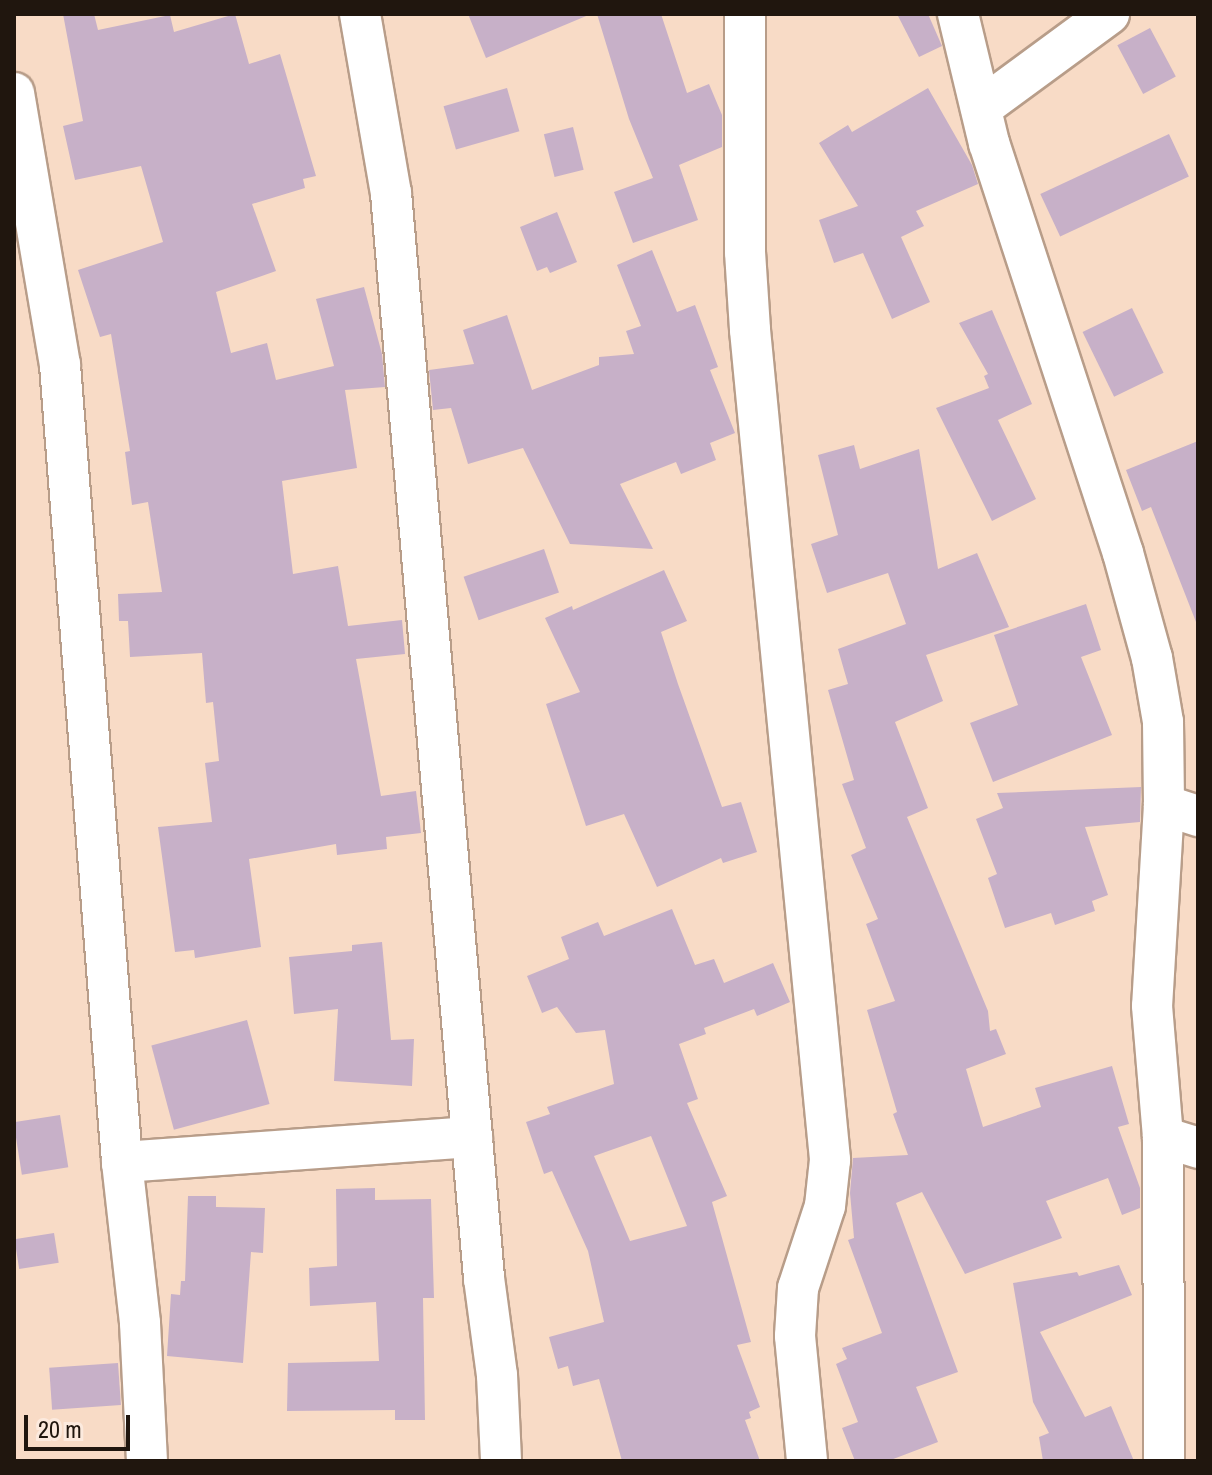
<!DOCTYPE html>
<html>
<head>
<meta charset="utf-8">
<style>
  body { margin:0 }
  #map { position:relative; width:1212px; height:1475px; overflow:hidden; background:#f8dbc6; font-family:"Archivo Narrow",sans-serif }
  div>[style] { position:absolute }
  .building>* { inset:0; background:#c7b0c8; transform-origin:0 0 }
  .roads { filter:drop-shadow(2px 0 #b89d89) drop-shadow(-2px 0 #b89d89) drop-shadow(0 2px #b89d89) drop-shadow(0 -2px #b89d89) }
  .street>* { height:40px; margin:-20px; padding:0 20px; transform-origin:20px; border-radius:20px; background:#fff }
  span { translate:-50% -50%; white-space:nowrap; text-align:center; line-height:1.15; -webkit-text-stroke:8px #fceade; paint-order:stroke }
  .frame { position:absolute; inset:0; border:16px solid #20160e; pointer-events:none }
  .scale { position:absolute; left:24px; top:1415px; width:106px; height:36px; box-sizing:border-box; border:4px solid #20160e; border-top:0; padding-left:10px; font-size:24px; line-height:28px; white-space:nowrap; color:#20160e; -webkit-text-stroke:6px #fceade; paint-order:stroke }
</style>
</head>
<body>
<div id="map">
  <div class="building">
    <i style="clip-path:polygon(63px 14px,94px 14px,98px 30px,170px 15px,174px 32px,235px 14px,249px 64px,280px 54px,316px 176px,303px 179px,305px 188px,252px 204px,276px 271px,216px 292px,231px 353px,267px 343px,276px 380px,334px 366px,316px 299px,364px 287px,382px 354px,385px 387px,345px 390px,357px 468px,282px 481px,293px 574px,338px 566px,348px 626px,402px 620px,405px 654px,356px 659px,381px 796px,416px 791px,421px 833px,386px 837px,387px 849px,337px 855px,336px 844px,249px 859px,261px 947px,195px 958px,194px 950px,175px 952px,158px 827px,212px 822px,205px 763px,219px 761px,213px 702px,206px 703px,202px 653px,130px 657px,128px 621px,119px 621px,118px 594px,162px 592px,148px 502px,132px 505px,125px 452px,130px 451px,111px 334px,100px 337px,78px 270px,163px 242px,141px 166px,75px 180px,63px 126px,83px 121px)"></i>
    <i style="clip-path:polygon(468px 14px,591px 14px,486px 58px)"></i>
    <i style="clip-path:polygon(597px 14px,661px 14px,687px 93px,709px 84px,722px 115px,722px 147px,679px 165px,698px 220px,633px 243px,614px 192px,653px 178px,629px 119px)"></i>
    <i style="clip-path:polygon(897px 14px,928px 14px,942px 46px,919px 57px)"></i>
    <i style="left:1150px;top:28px;width:55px;height:37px;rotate:62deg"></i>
    <i style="left:507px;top:88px;width:45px;height:66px;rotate:74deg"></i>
    <i style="clip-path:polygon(928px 88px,972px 165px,978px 184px,916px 211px,924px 226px,901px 237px,930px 302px,892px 319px,863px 253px,834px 263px,819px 220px,858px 206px,819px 143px,848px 125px,852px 132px)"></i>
    <i style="left:573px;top:127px;width:44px;height:30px;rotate:76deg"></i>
    <i style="left:1169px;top:134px;width:47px;height:142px;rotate:65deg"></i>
    <i style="clip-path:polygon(557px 212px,577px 262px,550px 273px,547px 267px,537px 271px,520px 227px)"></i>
    <i style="clip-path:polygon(652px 250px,677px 312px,695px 305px,718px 367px,710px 370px,735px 433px,710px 443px,716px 460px,681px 474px,676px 462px,620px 484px,653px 549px,570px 544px,523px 448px,468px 464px,451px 408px,433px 410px,429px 370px,474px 364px,463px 330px,507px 315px,532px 390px,599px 365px,599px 357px,634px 354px,626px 331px,641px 326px,617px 265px)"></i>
    <i style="left:1132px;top:308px;width:72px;height:55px;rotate:64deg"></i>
    <i style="clip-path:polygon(992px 310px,1032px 404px,998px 420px,1036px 499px,992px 521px,936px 408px,989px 388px,984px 376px,988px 374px,959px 323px)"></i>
    <i style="clip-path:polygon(1198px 441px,1198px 622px,1196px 622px,1151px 507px,1142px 511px,1126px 470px)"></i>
    <i style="clip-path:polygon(854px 445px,860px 469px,919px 449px,938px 569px,977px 553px,1009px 627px,926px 655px,943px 701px,895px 722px,928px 808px,907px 817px,988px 1011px,990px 1031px,996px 1029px,1006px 1054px,966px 1069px,983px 1127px,1041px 1107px,1035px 1088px,1112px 1066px,1129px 1124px,1118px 1127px,1140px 1188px,1140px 1208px,1122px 1215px,1108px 1178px,1046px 1201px,1062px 1238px,965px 1274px,922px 1192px,896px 1203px,958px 1372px,916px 1387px,938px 1442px,888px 1461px,855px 1461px,842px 1428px,858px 1422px,836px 1364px,847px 1359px,842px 1348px,882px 1333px,848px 1240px,854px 1238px,850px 1193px,853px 1158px,908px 1155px,893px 1114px,897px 1112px,867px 1010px,895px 1001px,866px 924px,878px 919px,851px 855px,866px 848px,842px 784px,854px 780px,828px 690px,848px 684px,838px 649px,906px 624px,888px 573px,827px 593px,811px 544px,838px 535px,818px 455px)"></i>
    <i style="left:544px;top:549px;width:46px;height:85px;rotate:71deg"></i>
    <i style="clip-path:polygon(664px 570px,687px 621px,661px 632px,678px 684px,722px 807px,741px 802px,757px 852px,723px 863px,721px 858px,657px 887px,624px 814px,586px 826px,546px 704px,580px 692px,545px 618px,572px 606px,573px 610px)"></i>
    <i style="clip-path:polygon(1086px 604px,1101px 650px,1081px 657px,1112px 735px,993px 782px,970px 723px,1018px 705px,994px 635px)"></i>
    <i style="clip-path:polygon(1141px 787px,1140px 822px,1085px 827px,1108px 895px,1092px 901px,1095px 911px,1055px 925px,1051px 913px,1005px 928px,988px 878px,997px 874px,976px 819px,1003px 808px,997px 793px)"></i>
    <i style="clip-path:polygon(evenodd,672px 909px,695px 965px,714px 959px,724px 983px,773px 963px,790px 1002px,757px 1016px,754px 1009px,704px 1028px,706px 1034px,679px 1044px,698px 1099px,687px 1103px,727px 1196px,712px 1202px,751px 1342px,737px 1345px,760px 1407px,749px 1412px,751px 1418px,745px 1420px,760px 1461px,622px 1461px,599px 1379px,573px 1386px,568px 1366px,558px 1369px,549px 1337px,604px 1322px,588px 1251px,552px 1171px,544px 1174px,526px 1122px,550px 1114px,547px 1107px,614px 1084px,605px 1030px,576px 1033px,557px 1007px,542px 1013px,527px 976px,569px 959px,561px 937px,598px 922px,604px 936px,672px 909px,651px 1136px,687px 1226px,630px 1241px,594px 1156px,651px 1136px)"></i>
    <i style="clip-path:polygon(382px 942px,391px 1040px,414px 1039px,412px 1086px,334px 1081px,338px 1009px,294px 1014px,289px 957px,352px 951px,352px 945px)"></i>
    <i style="left:247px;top:1020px;width:87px;height:99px;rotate:75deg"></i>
    <i style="left:60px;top:1115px;width:53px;height:47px;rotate:81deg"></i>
    <i style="clip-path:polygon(375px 1188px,375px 1200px,431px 1199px,434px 1298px,423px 1298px,425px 1420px,395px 1420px,395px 1410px,287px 1411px,288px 1363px,379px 1361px,376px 1302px,310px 1306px,309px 1268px,337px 1266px,336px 1189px)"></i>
    <i style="clip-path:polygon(188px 1196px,216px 1196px,216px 1207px,265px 1208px,263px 1253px,251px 1252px,243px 1363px,167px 1356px,171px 1294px,180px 1295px,181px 1281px,185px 1281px)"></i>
    <i style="left:54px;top:1233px;width:30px;height:40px;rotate:81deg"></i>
    <i style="clip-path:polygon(1119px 1265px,1132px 1295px,1040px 1332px,1085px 1417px,1111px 1406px,1134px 1461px,1043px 1461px,1039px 1437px,1049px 1433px,1033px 1402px,1013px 1283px,1077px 1272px,1079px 1276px)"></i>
    <i style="left:118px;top:1363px;width:42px;height:69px;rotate:86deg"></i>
  </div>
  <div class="roads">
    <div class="street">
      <i style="left:360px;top:14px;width:182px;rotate:80.2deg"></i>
      <i style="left:391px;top:193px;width:1089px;rotate:85.1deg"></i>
      <i style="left:484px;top:1278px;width:98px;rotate:82.4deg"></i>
      <i style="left:497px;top:1375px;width:86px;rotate:87.3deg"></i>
      <i style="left:745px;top:14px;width:238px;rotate:90deg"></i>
      <i style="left:745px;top:252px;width:78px;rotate:86.3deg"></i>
      <i style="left:750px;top:330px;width:834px;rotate:84.49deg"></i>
      <i style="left:830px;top:1160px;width:46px;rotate:96.2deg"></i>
      <i style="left:825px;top:1206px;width:86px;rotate:108.2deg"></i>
      <i style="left:798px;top:1288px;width:48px;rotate:93.6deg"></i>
      <i style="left:795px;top:1336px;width:126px;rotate:84.5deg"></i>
      <i style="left:958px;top:14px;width:133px;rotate:76.5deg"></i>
      <i style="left:989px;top:143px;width:431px;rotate:71.9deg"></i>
      <i style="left:1123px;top:553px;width:109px;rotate:74.6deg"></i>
      <i style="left:1152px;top:658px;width:65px;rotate:80.2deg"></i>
      <i style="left:1163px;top:722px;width:83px;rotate:89.3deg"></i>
      <i style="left:1164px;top:805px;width:201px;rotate:93.4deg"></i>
      <i style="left:1152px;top:1006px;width:131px;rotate:85.2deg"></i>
      <i style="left:1163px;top:1137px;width:324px;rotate:89.8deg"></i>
      <i style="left:14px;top:93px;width:276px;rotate:80.4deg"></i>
      <i style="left:60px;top:365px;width:799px;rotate:85.55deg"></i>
      <i style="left:122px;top:1162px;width:162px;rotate:83.6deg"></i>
      <i style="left:140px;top:1323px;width:138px;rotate:87.1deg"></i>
      <i style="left:981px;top:108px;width:159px;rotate:-36.3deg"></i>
      <i style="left:1164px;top:805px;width:36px;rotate:18deg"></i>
      <i style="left:1163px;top:1137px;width:37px;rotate:17deg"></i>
      <i style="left:122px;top:1162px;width:351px;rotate:-4.1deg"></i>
    </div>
  </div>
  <div class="frame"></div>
  <div class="scale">20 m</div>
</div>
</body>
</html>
